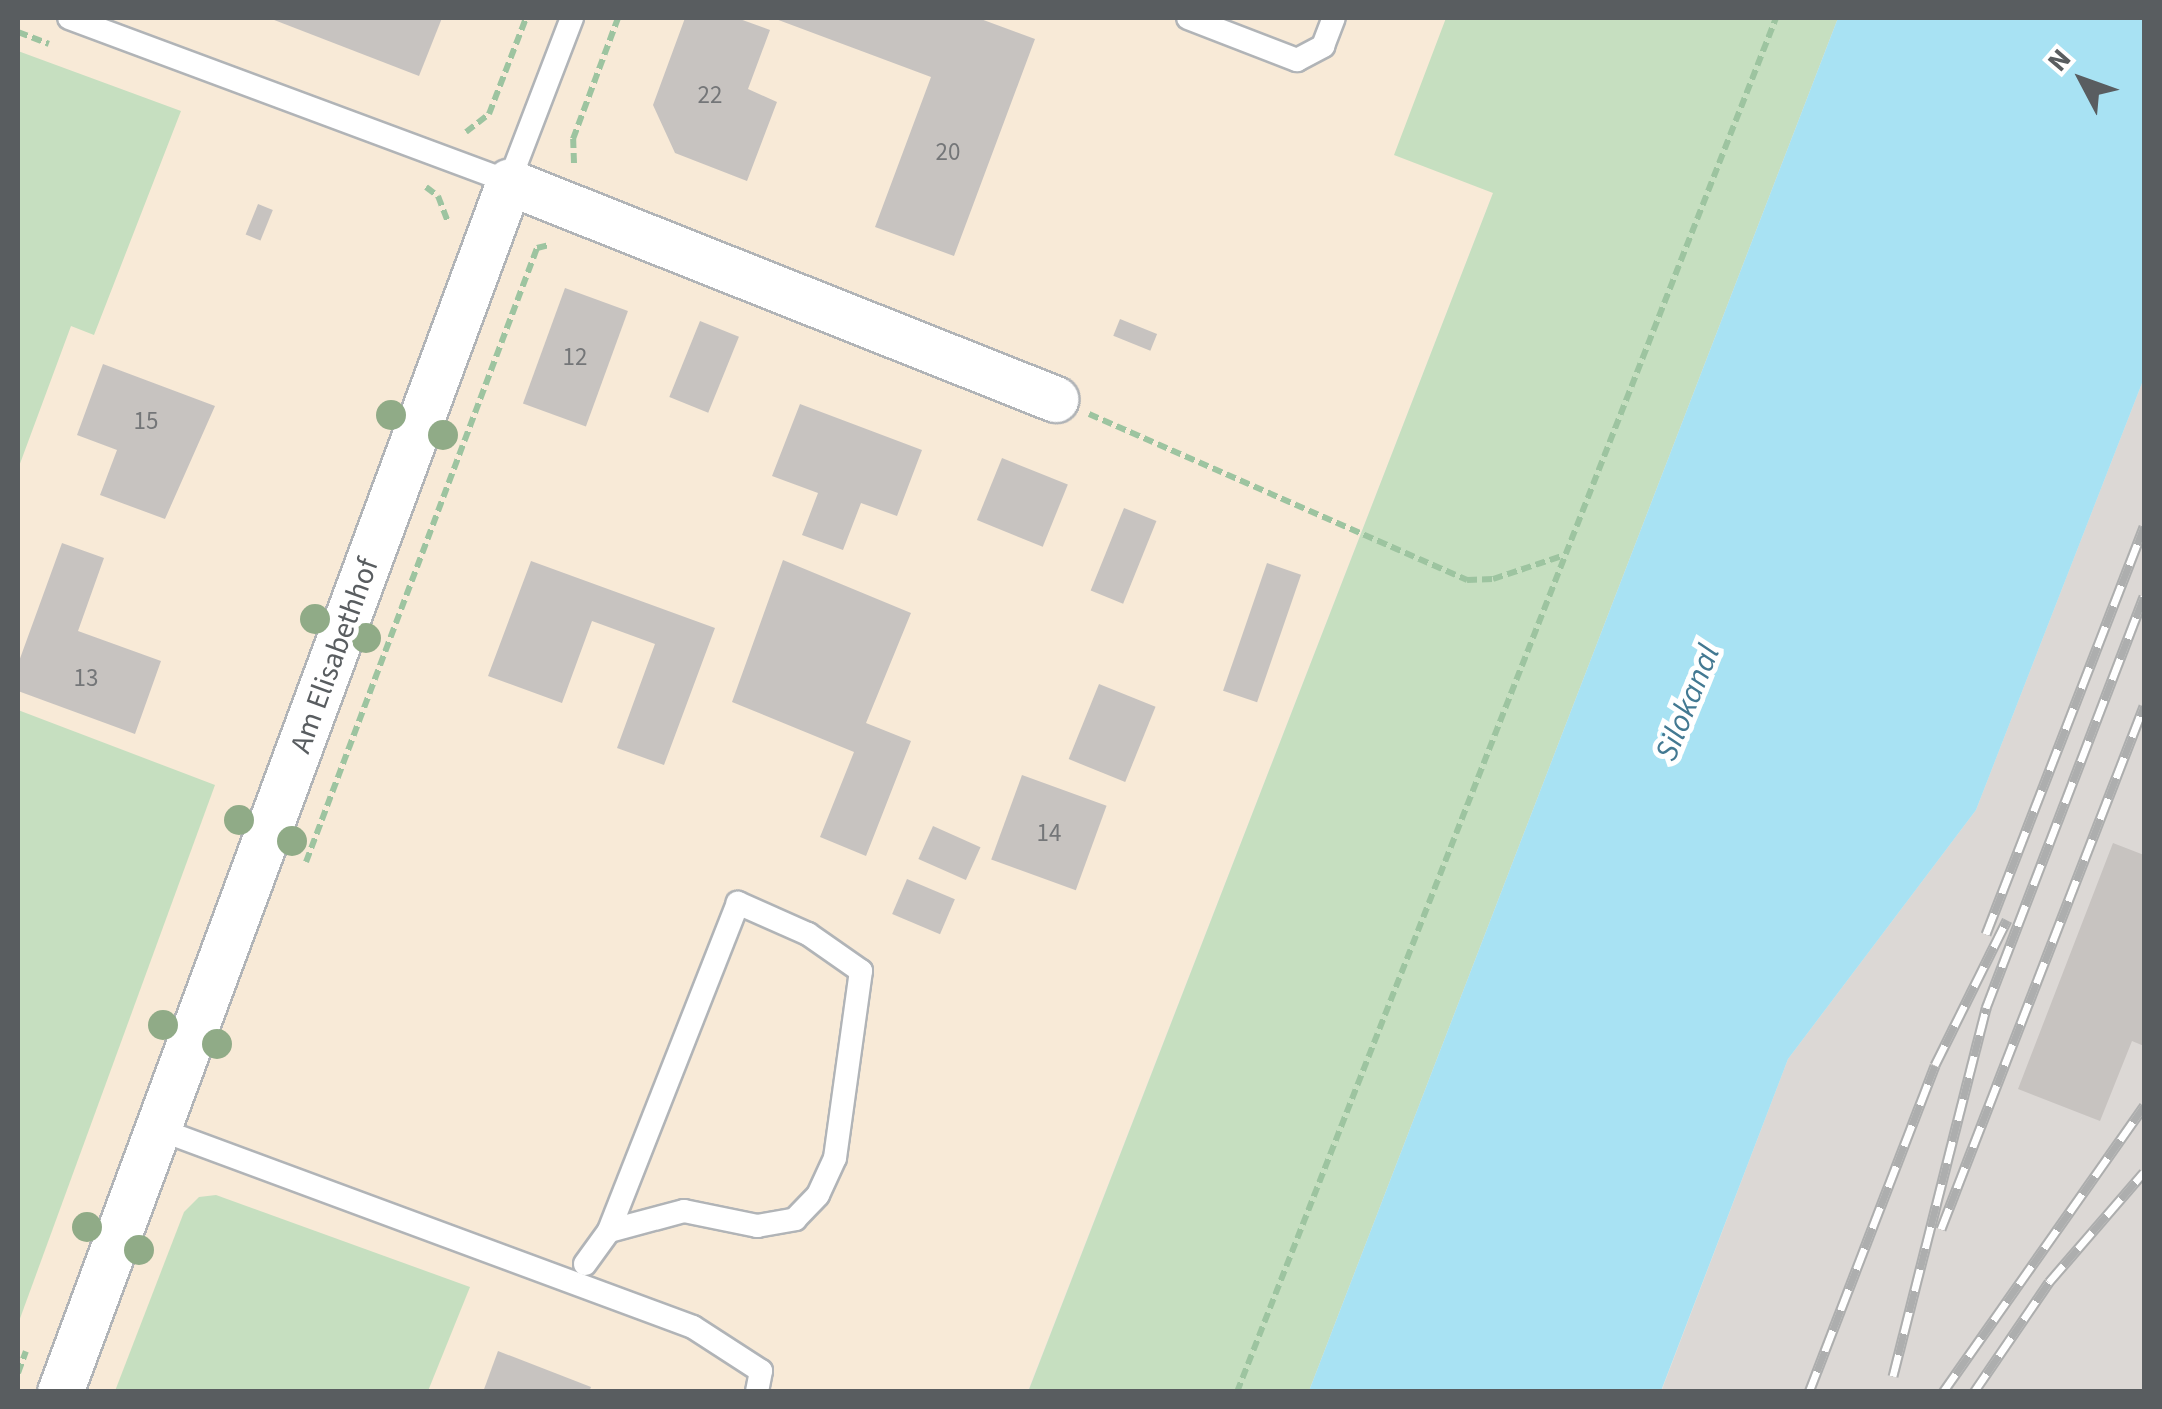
<!DOCTYPE html>
<html>
<head>
<meta charset="utf-8">
<style>
  body { margin:0 }
  #map { position:relative; width:2162px; height:1409px; overflow:hidden; background:#eae6e1; font-family:"Source Sans 3",sans-serif }
  div>[style] { position:absolute }
  .commercial>* { inset:0; background:#f8ead7 }
  .industrial>* { inset:0; background:#dcd8d5 }
  .green>* { inset:0; background:#c6dfc0 }
  .water>* { inset:0; background:#a8e2f3 }
  .building>* { inset:0; background:#c7c3c0; transform-origin:0 0 }
  .path>* { height:6px; margin-top:-3px; transform-origin:0; background:repeating-linear-gradient(90deg,#9dc4a0 0 10px,transparent 0 15px) }
  .roads { filter:drop-shadow(2px 0 #b1b4b7) drop-shadow(-2px 0 #b1b4b7) drop-shadow(0 2px #b1b4b7) drop-shadow(0 -2px #b1b4b7) }
  .lane>* { height:22px; margin:-11px; padding:0 11px; transform-origin:11px; border-radius:11px; background:#fff }
  .street>* { height:45px; margin:-22.5px; padding:0 22.5px; transform-origin:22.5px; border-radius:22.5px; background:#fff }
  .rail>* { height:11px; margin-top:-5.5px; transform-origin:0; background:repeating-linear-gradient(90deg,#fff 0 22px,#adaeae 0 44px); box-sizing:border-box; border-block:2px solid #adaeae }
  .trees>* { width:30px; height:30px; margin:-15px; border-radius:50%; background:#90ab87 }
  span { translate:-50% -50%; white-space:nowrap; text-align:center; line-height:1.15; -webkit-text-stroke:10px #fff; paint-order:stroke }
  .number-label { font-size:25px; color:#747678 }
  .number-label span { -webkit-text-stroke-width:0 }
  .street-label { font-size:30px; color:#595d60 }
  .water-label { font-size:32px; color:#437992; font-style:italic }
  .frame { position:absolute; inset:0; border:20px solid #595d60; pointer-events:none }
  .north { position:absolute; left:2032px; top:30px; width:100px; height:100px; -webkit-text-stroke:8px #fff; paint-order:stroke; rotate:311deg; font-size:28px; font-weight:700; line-height:40px; text-align:center; color:#595d60 }
  .north::after { content:''; display:block; margin:auto; width:35px; height:45px; background:#595d60; clip-path:polygon(50% 0,100% 100%,50% 72%,0 100%) }
</style>
</head>
<body>
<div id="map">
  <div class="commercial">
    <i style="clip-path:polygon(18px 18px,1561px 18px,1028px 1391px,18px 1391px)"></i>
  </div>
  <div class="industrial">
    <i style="clip-path:polygon(2144px 378px,2144px 1391px,1661px 1392px,1788px 1059px,1976px 810px)"></i>
  </div>
  <div class="green">
    <i style="clip-path:polygon(1446px 18px,1838px 18px,1309px 1391px,1028px 1392px,1493px 193px,1394px 155px)"></i>
    <i style="clip-path:polygon(18px 51px,181px 111px,94px 335px,71px 326px,18px 469px)"></i>
    <i style="clip-path:polygon(18px 710px,215px 785px,18px 1324px)"></i>
    <i style="clip-path:polygon(216px 1195px,470px 1287px,428px 1391px,115px 1391px,184px 1212px,199px 1197px)"></i>
  </div>
  <div class="water">
    <i style="clip-path:polygon(1838px 18px,2144px 18px,2144px 378px,1976px 810px,1788px 1059px,1661px 1391px,1309px 1391px)"></i>
  </div>
  <div class="building">
    <i style="clip-path:polygon(269px 18px,442px 18px,419px 76px)"></i>
    <i style="clip-path:polygon(685px 18px,737px 18px,770px 30px,748px 89px,777px 102px,747px 181px,675px 153px,653px 105px)"></i>
    <i style="clip-path:polygon(773px 18px,978px 18px,1035px 39px,954px 256px,875px 227px,931px 77px)"></i>
    <i style="left:258px;top:204px;width:16px;height:33px;rotate:22deg"></i>
    <i style="left:565px;top:288px;width:67px;height:123px;rotate:20deg"></i>
    <i style="left:1120px;top:319px;width:40px;height:18px;rotate:22deg"></i>
    <i style="left:700px;top:321px;width:42px;height:82px;rotate:22deg"></i>
    <i style="clip-path:polygon(103px 364px,215px 406px,165px 519px,100px 495px,117px 450px,77px 435px)"></i>
    <i style="clip-path:polygon(800px 404px,922px 450px,897px 516px,861px 503px,843px 550px,802px 535px,818px 493px,772px 476px)"></i>
    <i style="left:1002px;top:458px;width:71px;height:67px;rotate:22deg"></i>
    <i style="left:1124px;top:508px;width:35px;height:89px;rotate:22deg"></i>
    <i style="clip-path:polygon(62px 543px,104px 558px,78px 631px,161px 661px,135px 734px,18px 691px,18px 664px)"></i>
    <i style="clip-path:polygon(783px 560px,911px 613px,866px 723px,911px 741px,866px 856px,820px 837px,854px 752px,732px 702px)"></i>
    <i style="clip-path:polygon(531px 561px,715px 628px,664px 765px,617px 748px,655px 644px,592px 621px,562px 703px,488px 676px)"></i>
    <i style="left:1267px;top:563px;width:36px;height:135px;rotate:19deg"></i>
    <i style="left:1099px;top:684px;width:61px;height:81px;rotate:22deg"></i>
    <i style="left:1022px;top:775px;width:90px;height:90px;rotate:20deg"></i>
    <i style="left:933px;top:826px;width:52px;height:36px;rotate:24deg"></i>
    <i style="clip-path:polygon(2113px 843px,2144px 855px,2144px 1046px,2132px 1041px,2100px 1121px,2018px 1089px)"></i>
    <i style="left:907px;top:879px;width:52px;height:38px;rotate:23deg"></i>
    <i style="clip-path:polygon(498px 1351px,591px 1387px,589px 1392px,483px 1392px)"></i>
  </div>
  <div class="path">
    <i style="left:18px;top:32px;width:33px;rotate:21deg"></i>
    <i style="left:466px;top:132px;width:29px;rotate:-38deg"></i>
    <i style="left:489px;top:114px;width:103px;rotate:-68.9deg"></i>
    <i style="left:574px;top:163px;width:24px;rotate:-92deg"></i>
    <i style="left:573px;top:139px;width:129px;rotate:-69.6deg"></i>
    <i style="left:426px;top:187px;width:15px;rotate:37deg"></i>
    <i style="left:438px;top:196px;width:26px;rotate:69deg"></i>
    <i style="left:1089px;top:414px;width:413px;rotate:23.7deg"></i>
    <i style="left:1467px;top:580px;width:26px;rotate:-2deg"></i>
    <i style="left:1493px;top:579px;width:73px;rotate:-18.4deg"></i>
    <i style="left:306px;top:862px;width:656px;rotate:-69.38deg"></i>
    <i style="left:537px;top:248px;width:12px;rotate:-14deg"></i>
    <i style="left:18px;top:1373px;width:23px;rotate:-70deg"></i>
    <i style="left:1237px;top:1392px;width:1476px;rotate:-68.58deg"></i>
  </div>
  <div class="roads">
    <div class="lane">
      <i style="left:69px;top:18px;width:470px;rotate:20.4deg"></i>
      <i style="left:509px;top:182px;width:176px;rotate:-69deg"></i>
      <i style="left:1188px;top:18px;width:117px;rotate:21.1deg"></i>
      <i style="left:1297px;top:60px;width:30px;rotate:-28deg"></i>
      <i style="left:1323px;top:46px;width:30px;rotate:-69deg"></i>
      <i style="left:161px;top:1130px;width:567px;rotate:20.32deg"></i>
      <i style="left:693px;top:1327px;width:81px;rotate:32.9deg"></i>
      <i style="left:761px;top:1371px;width:21px;rotate:101deg"></i>
      <i style="left:585px;top:1264px;width:41px;rotate:-54deg"></i>
      <i style="left:609px;top:1231px;width:78px;rotate:-14.9deg"></i>
      <i style="left:684px;top:1211px;width:75px;rotate:11.6deg"></i>
      <i style="left:757px;top:1226px;width:39px;rotate:-10deg"></i>
      <i style="left:795px;top:1219px;width:33px;rotate:-46deg"></i>
      <i style="left:818px;top:1195px;width:41px;rotate:-65.3deg"></i>
      <i style="left:835px;top:1158px;width:189px;rotate:-82.1deg"></i>
      <i style="left:861px;top:971px;width:65px;rotate:-145.1deg"></i>
      <i style="left:808px;top:934px;width:77px;rotate:-156.1deg"></i>
      <i style="left:738px;top:903px;width:352px;rotate:111.5deg"></i>
    </div>
    <div class="street">
      <i style="left:60px;top:1392px;width:1291px;rotate:-69.64deg"></i>
      <i style="left:509px;top:182px;width:588px;rotate:21.67deg"></i>
    </div>
  </div>
  <div class="rail">
    <i style="left:1986px;top:934px;width:437px;rotate:-68.8deg"></i>
    <i style="left:1941px;top:1229px;width:561px;rotate:-68.79deg"></i>
    <i style="left:1893px;top:1376px;width:380px;rotate:-75.8deg"></i>
    <i style="left:1986px;top:1008px;width:441px;rotate:-69deg"></i>
    <i style="left:1809px;top:1392px;width:350px;rotate:-68.9deg"></i>
    <i style="left:1935px;top:1065px;width:162px;rotate:-63.6deg"></i>
    <i style="left:1943px;top:1392px;width:350px;rotate:-54.9deg"></i>
    <i style="left:1974px;top:1392px;width:133px;rotate:-55.7deg"></i>
    <i style="left:2049px;top:1282px;width:145px;rotate:-49.2deg"></i>
  </div>
  <div class="trees">
    <i style="left:391px;top:415px"></i>
    <i style="left:443px;top:435px"></i>
    <i style="left:315px;top:619px"></i>
    <i style="left:366px;top:638px"></i>
    <i style="left:239px;top:820px"></i>
    <i style="left:292px;top:841px"></i>
    <i style="left:163px;top:1025px"></i>
    <i style="left:217px;top:1044px"></i>
    <i style="left:87px;top:1227px"></i>
    <i style="left:139px;top:1250px"></i>
  </div>
  <div class="number-label">
    <span style="left:710px;top:95px">22</span>
    <span style="left:948px;top:152px">20</span>
    <span style="left:575px;top:357px">12</span>
    <span style="left:146px;top:421px">15</span>
    <span style="left:86px;top:678px">13</span>
    <span style="left:1049px;top:833px">14</span>
  </div>
  <div class="street-label">
    <span style="left:335px;top:656px;rotate:-70deg">Am Elisabethhof</span>
  </div>
  <div class="water-label">
    <span style="left:1688px;top:703px;rotate:-68deg">Silokanal</span>
  </div>
  <div class="frame"></div>
  <div class="north">N</div>
</div>
</body>
</html>
